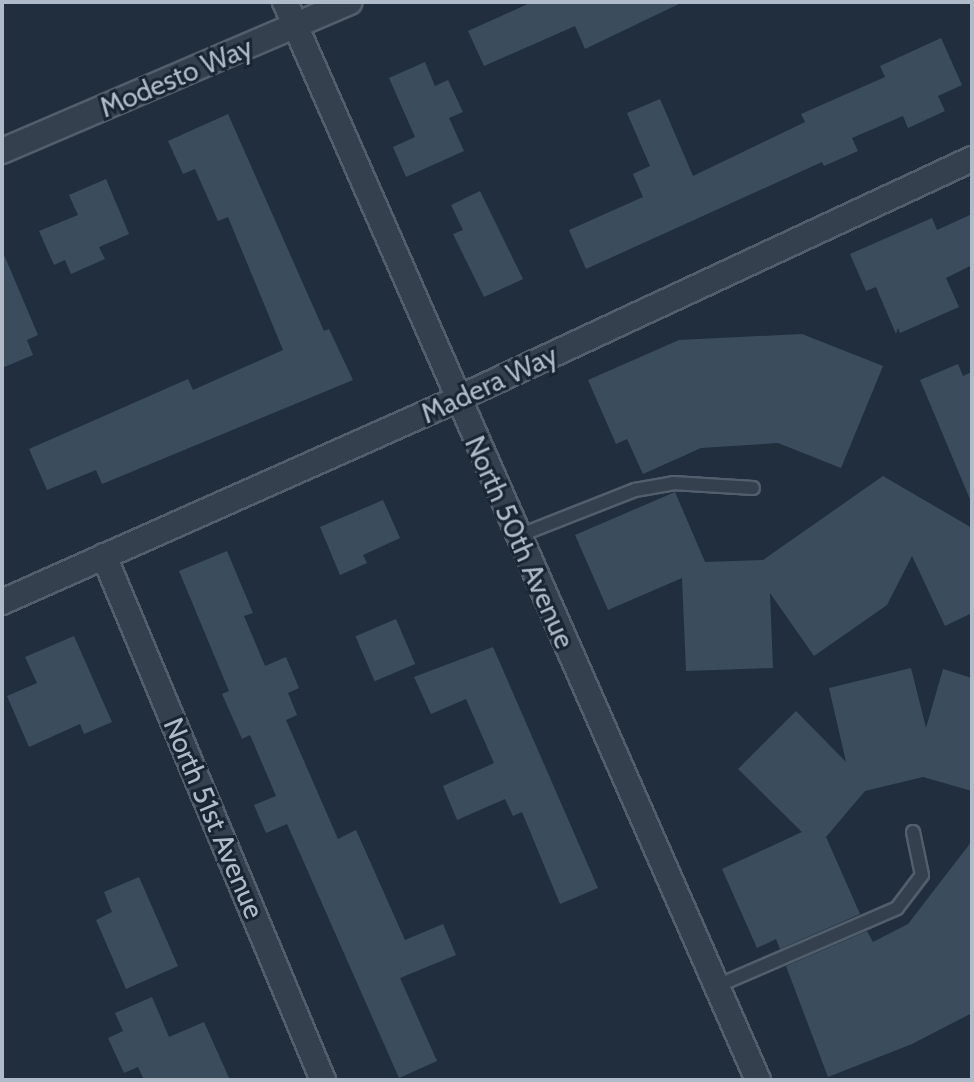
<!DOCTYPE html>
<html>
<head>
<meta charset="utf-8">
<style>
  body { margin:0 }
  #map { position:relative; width:974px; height:1082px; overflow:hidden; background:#202e3e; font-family:Cabin,sans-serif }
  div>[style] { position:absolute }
  .building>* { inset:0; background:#3b4d5d; transform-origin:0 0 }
  .roads { filter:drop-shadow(2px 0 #525e6b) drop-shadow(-2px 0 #525e6b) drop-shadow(0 2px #525e6b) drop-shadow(0 -2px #525e6b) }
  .lane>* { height:12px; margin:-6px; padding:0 6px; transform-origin:6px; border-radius:6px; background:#34404e }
  .street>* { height:24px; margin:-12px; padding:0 12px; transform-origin:12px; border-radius:12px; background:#34404e }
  span { translate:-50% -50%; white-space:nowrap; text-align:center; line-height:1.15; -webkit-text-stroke:6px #192532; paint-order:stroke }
  .street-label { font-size:28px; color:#afbbc9 }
  .frame { position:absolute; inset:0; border:4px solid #afbbc9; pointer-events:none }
</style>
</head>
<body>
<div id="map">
  <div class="building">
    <i style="clip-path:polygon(532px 2px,683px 2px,585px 49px,575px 26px,484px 66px,468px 31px)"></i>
    <i style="clip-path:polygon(941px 38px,962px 85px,938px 96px,945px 111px,908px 128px,903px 116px,852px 138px,858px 151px,824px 166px,822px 162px,586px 269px,569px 230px,643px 197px,633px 174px,650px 166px,627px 113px,660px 99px,693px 176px,805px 122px,801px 114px,885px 77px,880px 66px)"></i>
    <i style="clip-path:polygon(425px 62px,435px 86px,448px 80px,463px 112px,449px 118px,464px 151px,406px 177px,393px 147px,415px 137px,389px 78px)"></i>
    <i style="clip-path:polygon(228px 114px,324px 331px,329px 329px,353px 380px,102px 484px,96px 470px,47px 490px,29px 449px,188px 379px,193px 390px,283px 350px,228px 217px,218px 221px,195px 169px,183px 174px,168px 141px)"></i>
    <i style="clip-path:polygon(106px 179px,129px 234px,99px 247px,105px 259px,71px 274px,65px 260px,54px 265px,39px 231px,78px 215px,69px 195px)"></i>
    <i style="clip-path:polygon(480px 191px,523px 279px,484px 297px,453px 234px,463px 230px,451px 205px)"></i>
    <i style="clip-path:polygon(972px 214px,972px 265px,946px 278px,959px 307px,900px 333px,898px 328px,896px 334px,876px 287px,866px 291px,850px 254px,932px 218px,937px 230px)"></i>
    <i style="clip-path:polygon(2px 250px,38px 335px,27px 340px,33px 355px,2px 368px)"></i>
    <i style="clip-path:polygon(802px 334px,883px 366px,841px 468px,778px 443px,701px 448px,643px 474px,627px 439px,616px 444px,588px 380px,679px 340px)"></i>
    <i style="clip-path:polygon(958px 364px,963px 376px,972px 372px,972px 504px,920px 380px)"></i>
    <i style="clip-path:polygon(883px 476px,972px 528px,972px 613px,945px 626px,912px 556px,887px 605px,814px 656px,770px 593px,773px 668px,686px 671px,682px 578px,608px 610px,575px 535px,675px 492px,705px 562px,763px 560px)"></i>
    <i style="clip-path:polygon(383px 500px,400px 538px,363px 555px,367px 563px,340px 575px,320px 527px)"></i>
    <i style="clip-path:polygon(227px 551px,253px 613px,244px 616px,265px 666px,286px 657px,299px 688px,288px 693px,297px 715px,286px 720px,338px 839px,356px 830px,405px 940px,443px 924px,456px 955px,400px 978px,437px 1061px,399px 1078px,287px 824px,266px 833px,254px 805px,276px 796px,250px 735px,242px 739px,222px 694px,229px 691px,179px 571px)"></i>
    <i style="left:396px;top:619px;width:49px;height:44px;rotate:67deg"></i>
    <i style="clip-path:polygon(74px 636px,112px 722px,84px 734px,80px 724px,29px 747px,7px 696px,37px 683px,25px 657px)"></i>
    <i style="clip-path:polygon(493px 647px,598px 888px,560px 904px,522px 812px,513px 816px,505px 799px,457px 820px,443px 786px,494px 763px,466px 699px,431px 714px,414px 677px)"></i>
    <i style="clip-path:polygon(911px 668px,926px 728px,943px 669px,972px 678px,972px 791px,923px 777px,865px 791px,826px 837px,860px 914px,780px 949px,776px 939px,757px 948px,722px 869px,802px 832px,738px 769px,796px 711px,846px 762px,829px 688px)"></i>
    <i style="clip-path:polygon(972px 841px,972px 1013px,912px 1044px,828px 1077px,786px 966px,867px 931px,873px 942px,908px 924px)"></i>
    <i style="clip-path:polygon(139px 877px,178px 966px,126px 989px,96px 920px,112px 912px,104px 892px)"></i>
    <i style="clip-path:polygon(152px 997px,169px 1037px,204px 1022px,230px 1080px,144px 1080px,138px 1067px,124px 1073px,108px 1038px,123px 1031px,115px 1013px)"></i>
  </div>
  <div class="roads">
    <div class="lane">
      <i style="left:518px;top:536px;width:126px;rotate:-21.5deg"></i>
      <i style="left:635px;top:490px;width:39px;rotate:-10deg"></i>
      <i style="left:673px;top:483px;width:80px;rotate:3.6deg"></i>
      <i style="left:717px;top:986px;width:196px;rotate:-23.4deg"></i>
      <i style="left:897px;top:908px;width:41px;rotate:-52.9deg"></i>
      <i style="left:922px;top:875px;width:44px;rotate:-101.8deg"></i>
    </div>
    <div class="street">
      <i style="left:285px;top:2px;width:1177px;rotate:66.31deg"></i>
      <i style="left:2px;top:151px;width:378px;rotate:-23.2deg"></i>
      <i style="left:104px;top:556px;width:568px;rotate:67.32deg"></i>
      <i style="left:2px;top:602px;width:498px;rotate:-24deg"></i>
      <i style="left:457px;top:399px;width:568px;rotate:-24.99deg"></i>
    </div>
  </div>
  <div class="street-label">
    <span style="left:176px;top:77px;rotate:-23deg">Modesto Way</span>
    <span style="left:489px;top:384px;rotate:-25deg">Madera Way</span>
    <span style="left:520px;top:542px;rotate:66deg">North 50th Avenue</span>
    <span style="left:214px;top:818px;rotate:67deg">North 51st Avenue</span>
  </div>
  <div class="frame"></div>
</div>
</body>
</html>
